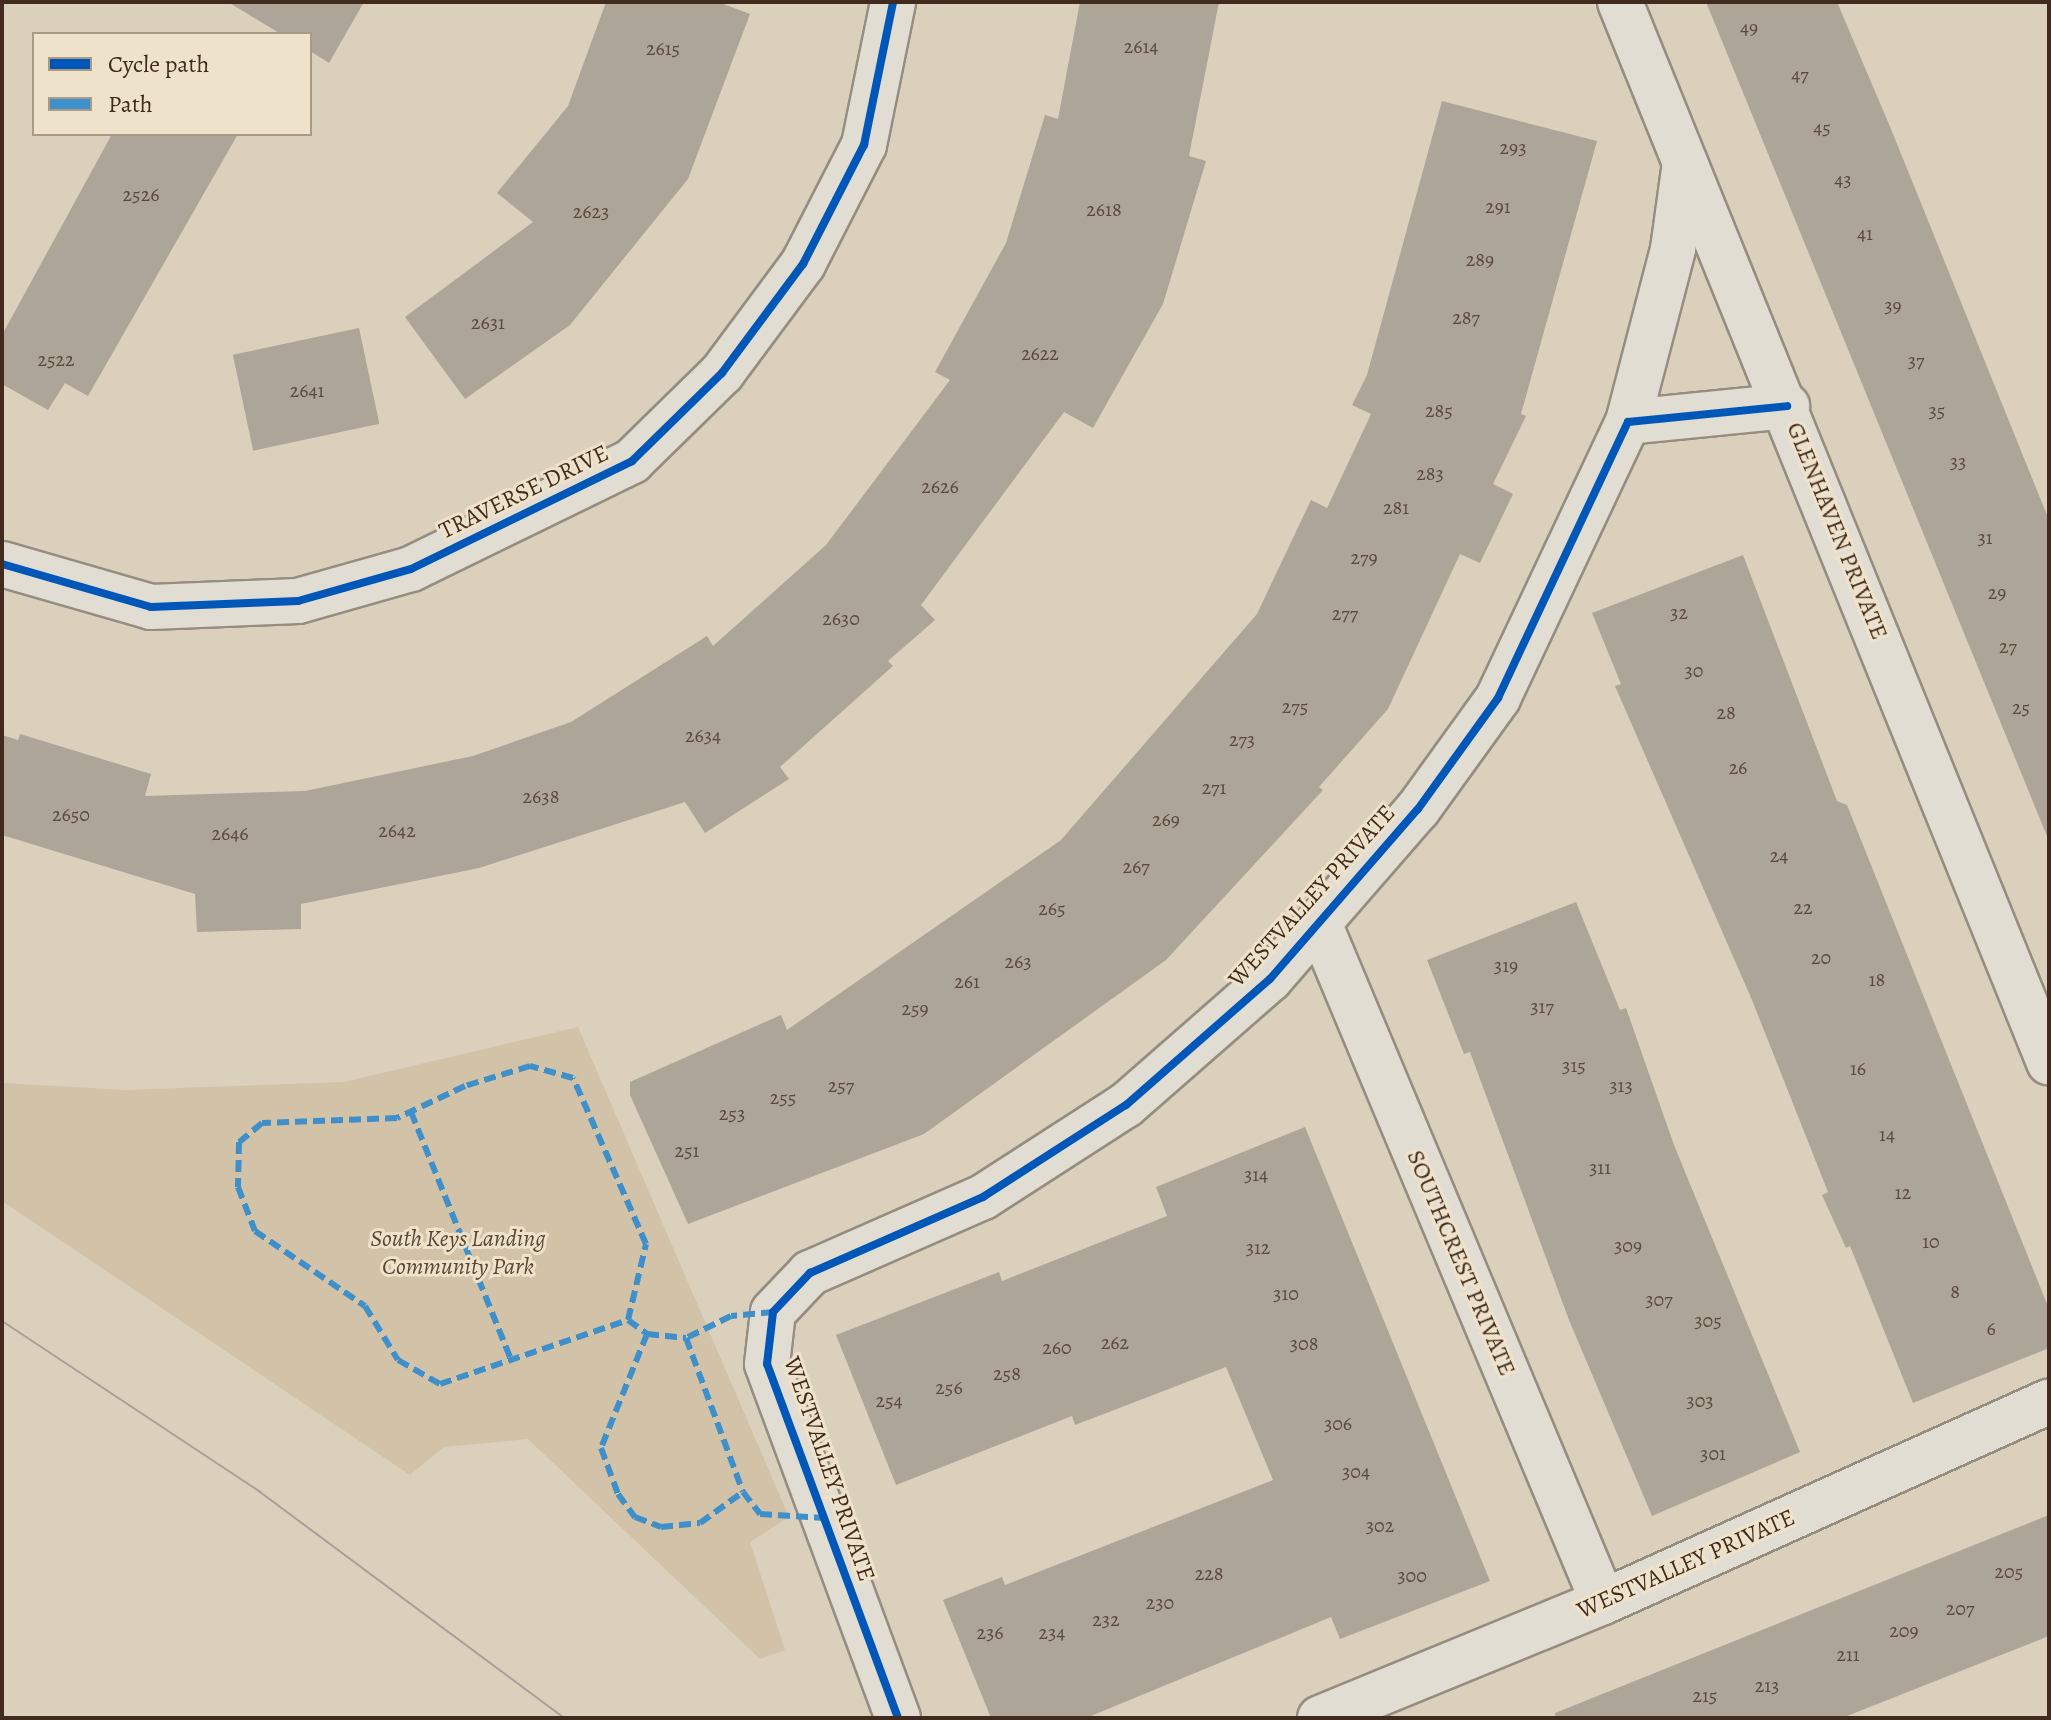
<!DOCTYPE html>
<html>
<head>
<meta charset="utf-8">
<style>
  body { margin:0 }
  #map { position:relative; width:2051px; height:1720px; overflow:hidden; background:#dad0bc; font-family:Alegreya,serif }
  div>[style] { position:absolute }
  .green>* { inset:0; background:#d2c2a7 }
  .building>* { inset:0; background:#ada597; transform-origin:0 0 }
  .roads { filter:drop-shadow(2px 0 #958d80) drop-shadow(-2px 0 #958d80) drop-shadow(0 2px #958d80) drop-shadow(0 -2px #958d80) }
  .street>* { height:44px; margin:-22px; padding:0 22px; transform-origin:22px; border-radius:22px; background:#e2ddd3 }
  .tram>* { height:2px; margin:-1px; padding:0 1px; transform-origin:1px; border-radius:1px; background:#a7a097 }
  .quiet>* { height:6px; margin-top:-3px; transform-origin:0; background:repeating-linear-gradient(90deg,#3f90ca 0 12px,transparent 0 18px) }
  .cycleway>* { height:8px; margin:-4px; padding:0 4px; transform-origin:4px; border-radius:4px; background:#0057b8 }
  span { translate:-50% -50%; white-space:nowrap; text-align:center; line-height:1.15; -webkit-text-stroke:6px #efe2cb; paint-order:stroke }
  .number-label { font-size:20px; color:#5b4a3c }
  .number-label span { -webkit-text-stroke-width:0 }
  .street-label { font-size:24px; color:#402b1e }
  .park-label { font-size:24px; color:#5c4736; font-style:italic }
  .frame { position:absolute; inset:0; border:4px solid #402b1e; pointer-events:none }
  .legend { position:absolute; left:32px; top:32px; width:280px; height:104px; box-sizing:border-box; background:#efe2cb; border:2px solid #a99986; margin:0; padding:10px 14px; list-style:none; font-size:24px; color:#402b1e }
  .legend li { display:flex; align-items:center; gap:16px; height:40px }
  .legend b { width:40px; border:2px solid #a99986 }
</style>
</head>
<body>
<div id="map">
  <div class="green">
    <i style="clip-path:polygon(578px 1027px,789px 1517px,750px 1542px,785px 1650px,760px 1659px,528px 1439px,444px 1447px,410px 1475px,2px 1201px,2px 1083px,125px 1090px,344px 1082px)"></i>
  </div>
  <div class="building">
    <i style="clip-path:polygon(228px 2px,364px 2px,329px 63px,310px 51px,310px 34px,281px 34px)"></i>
    <i style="clip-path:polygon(606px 2px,718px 2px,750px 14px,688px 179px,570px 325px,465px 399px,405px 317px,533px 222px,497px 193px,568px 106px)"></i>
    <i style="clip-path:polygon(1080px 2px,1219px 2px,1189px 156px,1206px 161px,1163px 304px,1093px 428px,1064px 412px,921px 605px,935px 620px,888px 661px,893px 666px,780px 767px,789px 779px,705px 833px,685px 802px,479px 868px,301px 904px,301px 929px,197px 932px,195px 894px,2px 835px,2px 735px,18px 740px,20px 734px,151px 774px,145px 796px,305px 791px,473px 756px,571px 722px,707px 636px,713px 646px,826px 545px,950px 380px,935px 372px,1006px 243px,1045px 115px,1058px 119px)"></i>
    <i style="clip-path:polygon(1706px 2px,1837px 2px,1891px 129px,2049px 520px,2049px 841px)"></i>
    <i style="clip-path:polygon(1442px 101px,1597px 141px,1521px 414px,1526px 416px,1493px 484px,1513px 494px,1480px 563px,1460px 554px,1388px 709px,1319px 787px,1323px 790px,1166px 960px,924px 1134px,688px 1224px,630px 1095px,630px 1082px,781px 1015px,787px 1030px,1061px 840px,1257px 614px,1311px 500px,1327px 508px,1371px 414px,1352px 405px,1367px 375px)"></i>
    <i style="clip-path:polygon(112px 134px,238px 134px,88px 396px,65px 383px,48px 410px,2px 384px,2px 335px)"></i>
    <i style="left:359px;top:328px;width:98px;height:129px;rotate:78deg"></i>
    <i style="clip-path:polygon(1743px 555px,1837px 801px,1847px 805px,2049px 1309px,2049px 1348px,1913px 1403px,1850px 1246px,1846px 1248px,1822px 1195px,1828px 1192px,1752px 1000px,1615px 686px,1621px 684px,1592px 613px)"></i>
    <i style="clip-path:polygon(1576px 902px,1620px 1010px,1626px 1008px,1674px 1145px,1800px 1452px,1652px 1516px,1569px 1320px,1470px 1052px,1464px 1054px,1427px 960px)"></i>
    <i style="clip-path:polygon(1305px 1127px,1490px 1581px,1340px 1639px,1331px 1617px,1086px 1718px,991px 1718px,943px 1600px,1002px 1577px,1005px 1585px,1273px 1480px,1226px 1367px,1075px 1425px,1072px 1416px,896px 1485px,836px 1335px,999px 1272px,1002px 1281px,1167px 1216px,1156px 1187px)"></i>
    <i style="clip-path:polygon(2049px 1515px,2049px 1636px,1842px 1718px,1556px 1718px,1555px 1713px)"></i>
  </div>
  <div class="roads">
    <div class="street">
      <i style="left:1620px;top:2px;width:1144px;rotate:67.97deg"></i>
      <i style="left:1628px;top:422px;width:179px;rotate:-75.4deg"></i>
      <i style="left:1673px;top:249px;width:87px;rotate:-82.1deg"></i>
      <i style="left:2px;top:564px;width:155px;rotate:16.1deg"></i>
      <i style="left:151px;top:607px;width:147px;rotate:-2.3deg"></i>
      <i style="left:298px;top:601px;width:117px;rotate:-15.8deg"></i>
      <i style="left:411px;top:569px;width:246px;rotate:-26deg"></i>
      <i style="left:632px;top:461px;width:126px;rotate:-44.4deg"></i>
      <i style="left:722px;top:373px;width:136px;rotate:-53.4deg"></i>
      <i style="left:803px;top:264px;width:134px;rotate:-62.9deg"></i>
      <i style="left:864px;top:145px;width:146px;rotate:-78.5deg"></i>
      <i style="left:1319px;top:923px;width:736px;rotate:67.3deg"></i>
      <i style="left:898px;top:1718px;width:377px;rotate:-110.3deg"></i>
      <i style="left:767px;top:1364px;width:52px;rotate:-83.4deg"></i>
      <i style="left:773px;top:1312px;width:54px;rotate:-46.5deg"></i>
      <i style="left:810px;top:1273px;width:189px;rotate:-23.7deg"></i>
      <i style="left:983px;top:1197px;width:170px;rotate:-32.8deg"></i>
      <i style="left:1126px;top:1105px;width:191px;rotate:-41.2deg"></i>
      <i style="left:1270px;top:979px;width:225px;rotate:-49deg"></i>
      <i style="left:1418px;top:809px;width:137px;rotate:-54.2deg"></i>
      <i style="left:1498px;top:698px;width:305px;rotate:-64.8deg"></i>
      <i style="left:1628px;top:422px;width:160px;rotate:-5.7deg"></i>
      <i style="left:1320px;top:1718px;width:306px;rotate:-22.3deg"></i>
      <i style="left:1603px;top:1602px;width:489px;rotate:-24.2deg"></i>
    </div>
  </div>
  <div class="tram">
    <i style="left:2px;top:1321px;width:310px;rotate:33.5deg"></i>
    <i style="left:260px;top:1492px;width:379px;rotate:36.6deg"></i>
  </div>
  <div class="quiet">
    <i style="left:411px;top:1112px;width:270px;rotate:68deg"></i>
    <i style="left:773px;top:1312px;width:42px;rotate:174.6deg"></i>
    <i style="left:731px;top:1316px;width:50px;rotate:153.9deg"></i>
    <i style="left:686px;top:1338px;width:164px;rotate:69.7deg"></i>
    <i style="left:743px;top:1492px;width:28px;rotate:52deg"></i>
    <i style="left:760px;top:1514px;width:64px;rotate:3.6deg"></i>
    <i style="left:628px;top:1320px;width:78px;rotate:-76.7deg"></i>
    <i style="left:646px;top:1244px;width:181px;rotate:-113.7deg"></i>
    <i style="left:573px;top:1078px;width:45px;rotate:-164.4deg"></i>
    <i style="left:530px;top:1066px;width:68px;rotate:162.9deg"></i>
    <i style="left:465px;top:1086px;width:75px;rotate:154.8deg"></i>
    <i style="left:397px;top:1118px;width:135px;rotate:177.9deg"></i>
    <i style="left:262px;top:1123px;width:30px;rotate:140deg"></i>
    <i style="left:239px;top:1142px;width:45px;rotate:91.3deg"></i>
    <i style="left:238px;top:1187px;width:47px;rotate:68.9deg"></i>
    <i style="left:255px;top:1231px;width:133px;rotate:34.3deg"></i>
    <i style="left:365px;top:1306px;width:63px;rotate:58.6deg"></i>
    <i style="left:398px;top:1360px;width:48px;rotate:29.7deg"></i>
    <i style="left:440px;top:1384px;width:199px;rotate:-18.8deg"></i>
    <i style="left:628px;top:1320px;width:24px;rotate:36deg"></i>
    <i style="left:647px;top:1334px;width:39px;rotate:6deg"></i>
    <i style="left:647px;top:1334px;width:123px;rotate:112deg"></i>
    <i style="left:601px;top:1448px;width:49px;rotate:69.7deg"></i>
    <i style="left:618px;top:1494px;width:29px;rotate:54deg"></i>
    <i style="left:635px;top:1517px;width:28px;rotate:21deg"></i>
    <i style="left:661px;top:1527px;width:39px;rotate:-6deg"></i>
    <i style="left:700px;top:1523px;width:53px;rotate:-35.8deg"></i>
  </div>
  <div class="cycleway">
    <i style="left:2px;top:564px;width:155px;rotate:16.1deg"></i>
    <i style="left:151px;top:607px;width:147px;rotate:-2.3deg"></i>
    <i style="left:298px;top:601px;width:117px;rotate:-15.8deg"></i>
    <i style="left:411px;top:569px;width:246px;rotate:-26deg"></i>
    <i style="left:632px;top:461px;width:126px;rotate:-44.4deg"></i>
    <i style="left:722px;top:373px;width:136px;rotate:-53.4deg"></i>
    <i style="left:803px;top:264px;width:134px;rotate:-62.9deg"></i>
    <i style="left:864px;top:145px;width:146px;rotate:-78.5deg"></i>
    <i style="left:898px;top:1718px;width:377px;rotate:-110.3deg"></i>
    <i style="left:767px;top:1364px;width:52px;rotate:-83.4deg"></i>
    <i style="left:773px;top:1312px;width:54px;rotate:-46.5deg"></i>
    <i style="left:810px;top:1273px;width:189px;rotate:-23.7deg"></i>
    <i style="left:983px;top:1197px;width:170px;rotate:-32.8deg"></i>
    <i style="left:1126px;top:1105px;width:191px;rotate:-41.2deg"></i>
    <i style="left:1270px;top:979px;width:225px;rotate:-49deg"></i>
    <i style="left:1418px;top:809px;width:137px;rotate:-54.2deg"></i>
    <i style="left:1498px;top:698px;width:305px;rotate:-64.8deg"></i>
    <i style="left:1628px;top:422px;width:160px;rotate:-5.7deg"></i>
  </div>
  <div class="number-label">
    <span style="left:1749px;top:27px">49</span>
    <span style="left:1141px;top:46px">2614</span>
    <span style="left:663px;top:48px">2615</span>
    <span style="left:1800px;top:74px">47</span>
    <span style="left:1822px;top:127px">45</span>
    <span style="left:1513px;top:147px">293</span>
    <span style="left:1843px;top:179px">43</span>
    <span style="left:141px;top:194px">2526</span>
    <span style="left:1498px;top:206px">291</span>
    <span style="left:1104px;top:209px">2618</span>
    <span style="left:591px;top:211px">2623</span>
    <span style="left:1865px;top:233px">41</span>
    <span style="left:1480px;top:259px">289</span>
    <span style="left:1893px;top:305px">39</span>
    <span style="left:1466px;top:317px">287</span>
    <span style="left:488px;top:322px">2631</span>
    <span style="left:1040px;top:353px">2622</span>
    <span style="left:56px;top:359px">2522</span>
    <span style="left:1916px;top:360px">37</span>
    <span style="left:307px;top:390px">2641</span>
    <span style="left:1439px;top:410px">285</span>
    <span style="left:1937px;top:410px">35</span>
    <span style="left:1958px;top:461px">33</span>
    <span style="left:1430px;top:473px">283</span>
    <span style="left:940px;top:486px">2626</span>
    <span style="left:1396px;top:507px">281</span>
    <span style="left:1985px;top:537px">31</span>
    <span style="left:1364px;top:557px">279</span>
    <span style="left:1997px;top:592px">29</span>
    <span style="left:1679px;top:612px">32</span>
    <span style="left:1345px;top:613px">277</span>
    <span style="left:841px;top:618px">2630</span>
    <span style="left:2008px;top:646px">27</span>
    <span style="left:1694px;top:670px">30</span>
    <span style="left:1295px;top:706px">275</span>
    <span style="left:2021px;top:707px">25</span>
    <span style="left:1726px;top:712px">28</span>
    <span style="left:703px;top:735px">2634</span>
    <span style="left:1242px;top:739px">273</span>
    <span style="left:1738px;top:767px">26</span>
    <span style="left:1214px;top:787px">271</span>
    <span style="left:541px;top:796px">2638</span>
    <span style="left:71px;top:814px">2650</span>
    <span style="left:1166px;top:819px">269</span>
    <span style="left:397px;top:830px">2642</span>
    <span style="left:230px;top:833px">2646</span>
    <span style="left:1779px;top:855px">24</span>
    <span style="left:1136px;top:866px">267</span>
    <span style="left:1803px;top:907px">22</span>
    <span style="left:1052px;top:908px">265</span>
    <span style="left:1821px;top:957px">20</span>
    <span style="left:1018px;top:961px">263</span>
    <span style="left:1506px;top:965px">319</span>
    <span style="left:1877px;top:979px">18</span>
    <span style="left:967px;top:981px">261</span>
    <span style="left:1542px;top:1006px">317</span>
    <span style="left:915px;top:1008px">259</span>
    <span style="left:1574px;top:1065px">315</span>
    <span style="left:1858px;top:1068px">16</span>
    <span style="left:841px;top:1085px">257</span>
    <span style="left:1621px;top:1085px">313</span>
    <span style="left:783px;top:1097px">255</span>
    <span style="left:732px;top:1113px">253</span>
    <span style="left:1887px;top:1134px">14</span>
    <span style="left:687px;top:1150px">251</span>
    <span style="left:1600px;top:1167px">311</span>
    <span style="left:1256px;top:1174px">314</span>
    <span style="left:1903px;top:1192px">12</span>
    <span style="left:1931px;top:1241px">10</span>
    <span style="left:1628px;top:1245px">309</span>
    <span style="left:1258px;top:1247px">312</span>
    <span style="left:1955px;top:1291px">8</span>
    <span style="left:1286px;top:1293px">310</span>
    <span style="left:1659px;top:1299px">307</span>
    <span style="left:1708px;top:1320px">305</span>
    <span style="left:1991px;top:1328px">6</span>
    <span style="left:1115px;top:1342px">262</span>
    <span style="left:1304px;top:1343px">308</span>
    <span style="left:1057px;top:1347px">260</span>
    <span style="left:1007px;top:1373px">258</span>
    <span style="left:949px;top:1387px">256</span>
    <span style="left:889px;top:1400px">254</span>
    <span style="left:1700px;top:1400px">303</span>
    <span style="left:1338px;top:1423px">306</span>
    <span style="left:1713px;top:1453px">301</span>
    <span style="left:1356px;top:1471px">304</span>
    <span style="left:1380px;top:1525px">302</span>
    <span style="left:2009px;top:1571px">205</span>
    <span style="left:1209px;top:1573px">228</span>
    <span style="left:1412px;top:1575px">300</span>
    <span style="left:1160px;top:1602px">230</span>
    <span style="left:1960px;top:1608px">207</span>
    <span style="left:1106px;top:1619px">232</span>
    <span style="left:1904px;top:1630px">209</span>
    <span style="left:990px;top:1632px">236</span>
    <span style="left:1052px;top:1632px">234</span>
    <span style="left:1848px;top:1654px">211</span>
    <span style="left:1767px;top:1685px">213</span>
    <span style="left:1705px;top:1695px">215</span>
  </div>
  <div class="street-label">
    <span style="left:524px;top:492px;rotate:-26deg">TRAVERSE DRIVE</span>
    <span style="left:1837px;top:531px;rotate:68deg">GLENHAVEN PRIVATE</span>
    <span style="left:1312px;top:896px;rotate:-48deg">WESTVALLEY PRIVATE</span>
    <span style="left:1461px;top:1263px;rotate:67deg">SOUTHCREST PRIVATE</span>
    <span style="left:829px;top:1469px;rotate:71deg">WESTVALLEY PRIVATE</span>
    <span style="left:1686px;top:1564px;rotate:-24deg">WESTVALLEY PRIVATE</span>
  </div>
  <div class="park-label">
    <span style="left:458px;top:1253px">South Keys Landing<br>Community Park</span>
  </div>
  <div class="frame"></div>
  <ul class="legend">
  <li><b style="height:10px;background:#0057b8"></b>Cycle path</li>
  <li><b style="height:10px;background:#3f90ca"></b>Path</li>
  </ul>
</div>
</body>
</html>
